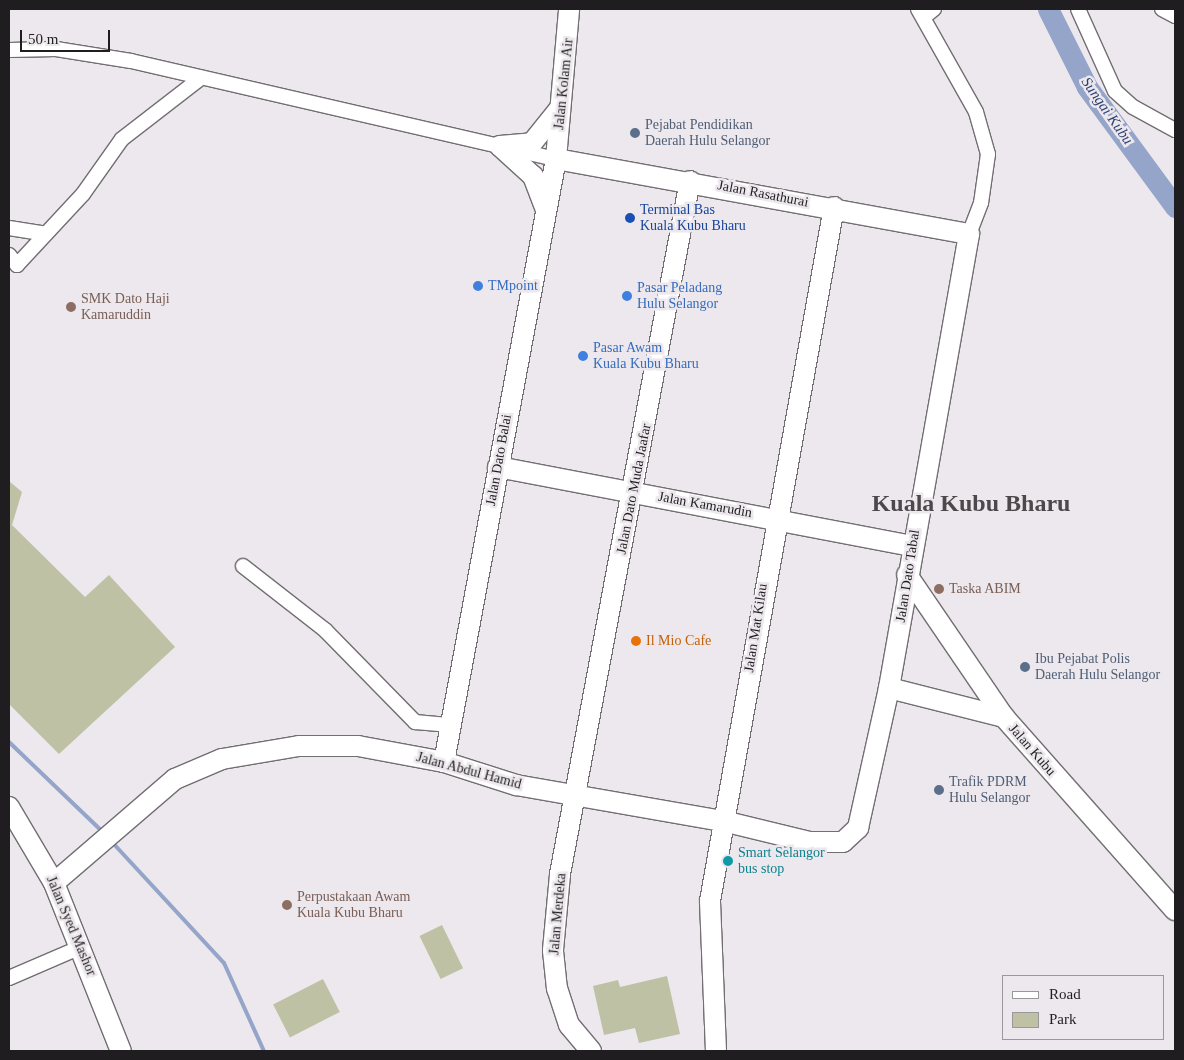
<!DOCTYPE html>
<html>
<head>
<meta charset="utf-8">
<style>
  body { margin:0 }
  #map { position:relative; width:1184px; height:1060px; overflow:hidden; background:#ede8ed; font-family:"Times New Roman",serif }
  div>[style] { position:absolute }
  .green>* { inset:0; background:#bfc1a4; transform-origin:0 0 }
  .stream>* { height:4px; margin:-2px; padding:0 2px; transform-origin:2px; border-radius:2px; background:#94a5c9 }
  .river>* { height:21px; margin:-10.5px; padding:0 10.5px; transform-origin:10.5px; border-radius:10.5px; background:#94a5c9 }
  .roads { filter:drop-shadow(1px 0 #726e72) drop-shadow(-1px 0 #726e72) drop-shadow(0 1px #726e72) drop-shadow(0 -1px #726e72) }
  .street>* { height:14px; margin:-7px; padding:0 7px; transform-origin:7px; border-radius:7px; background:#fff }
  .secondary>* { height:20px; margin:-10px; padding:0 10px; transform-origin:10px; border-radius:10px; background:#fff }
  .dots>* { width:14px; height:14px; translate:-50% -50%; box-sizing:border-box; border:2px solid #ede8ed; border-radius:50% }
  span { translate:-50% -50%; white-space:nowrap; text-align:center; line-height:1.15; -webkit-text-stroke:5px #ede8ed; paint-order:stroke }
  .street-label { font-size:14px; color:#1f1d1f }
  .service-label { font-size:14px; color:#4e5e75 }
  .left { translate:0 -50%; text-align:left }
  .transit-label { font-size:14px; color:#164399 }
  .shop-label { font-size:14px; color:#366cbe }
  .education-label { font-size:14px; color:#785e54 }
  .food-label { font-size:14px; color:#c56008 }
  .culture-label { font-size:14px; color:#0d838f }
  .water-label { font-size:15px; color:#2c4170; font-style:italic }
  .town-label { font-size:24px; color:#4c484c; font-weight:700 }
  .frame { position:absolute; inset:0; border:10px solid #1f1d1f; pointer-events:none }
  .legend { position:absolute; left:1002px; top:975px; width:162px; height:65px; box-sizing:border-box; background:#ede8ed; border:1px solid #9b979b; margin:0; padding:6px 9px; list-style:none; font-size:15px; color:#1f1d1f }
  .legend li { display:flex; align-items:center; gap:10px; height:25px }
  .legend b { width:25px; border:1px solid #9b979b }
  .scale { position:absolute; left:20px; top:30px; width:90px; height:22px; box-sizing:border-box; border:2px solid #1f1d1f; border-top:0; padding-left:6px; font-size:15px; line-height:18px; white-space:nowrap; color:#1f1d1f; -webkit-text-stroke:4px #ede8ed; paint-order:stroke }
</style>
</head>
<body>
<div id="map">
  <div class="green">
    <i style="clip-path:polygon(9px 481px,22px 492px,12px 525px,85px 597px,109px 575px,175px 647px,59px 754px,9px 704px)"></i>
    <i style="left:442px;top:925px;width:48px;height:25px;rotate:64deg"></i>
    <i style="clip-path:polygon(667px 976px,680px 1034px,639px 1043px,635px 1028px,604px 1035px,593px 986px,618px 980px,620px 987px)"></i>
    <i style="left:323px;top:979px;width:37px;height:56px;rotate:63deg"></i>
  </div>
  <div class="stream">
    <i style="left:9px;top:742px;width:130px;rotate:43.8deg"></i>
    <i style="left:111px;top:841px;width:166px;rotate:47.2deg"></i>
    <i style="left:224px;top:963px;width:97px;rotate:65.6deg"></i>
  </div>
  <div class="river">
    <i style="left:1048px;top:9px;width:87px;rotate:63.4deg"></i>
    <i style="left:1087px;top:87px;width:149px;rotate:53.7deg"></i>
  </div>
  <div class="roads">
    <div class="street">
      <i style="left:918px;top:9px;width:118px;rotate:60.6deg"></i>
      <i style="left:976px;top:112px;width:44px;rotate:74.1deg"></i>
      <i style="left:988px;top:154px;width:49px;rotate:98.1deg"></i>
      <i style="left:981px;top:203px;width:33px;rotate:111deg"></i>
      <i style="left:1078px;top:9px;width:90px;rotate:65.7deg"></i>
      <i style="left:1115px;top:91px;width:24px;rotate:42deg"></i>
      <i style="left:1133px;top:107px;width:48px;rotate:28.7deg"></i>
      <i style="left:1162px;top:9px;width:15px;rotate:28deg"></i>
      <i style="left:924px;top:17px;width:13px;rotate:-39deg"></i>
      <i style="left:9px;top:50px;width:47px;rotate:-1.2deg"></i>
      <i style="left:56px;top:49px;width:76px;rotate:9.1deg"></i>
      <i style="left:131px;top:61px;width:436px;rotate:13deg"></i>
      <i style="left:9px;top:228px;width:37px;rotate:9deg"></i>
      <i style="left:9px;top:255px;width:13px;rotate:51deg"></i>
      <i style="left:17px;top:265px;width:97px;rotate:-47.1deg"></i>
      <i style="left:83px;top:194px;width:67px;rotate:-54.7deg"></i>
      <i style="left:122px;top:139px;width:100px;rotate:-37.7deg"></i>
      <i style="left:243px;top:566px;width:104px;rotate:38deg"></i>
      <i style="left:325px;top:630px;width:129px;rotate:45.6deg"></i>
      <i style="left:415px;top:722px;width:36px;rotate:5deg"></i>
      <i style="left:9px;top:978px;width:78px;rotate:-23.3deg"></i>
    </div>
    <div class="secondary">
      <i style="left:500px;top:146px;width:32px;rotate:-5deg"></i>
      <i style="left:532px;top:143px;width:45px;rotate:-51.3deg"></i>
      <i style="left:500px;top:146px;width:45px;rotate:42.3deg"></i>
      <i style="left:533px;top:176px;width:34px;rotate:69deg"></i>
      <i style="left:498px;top:467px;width:420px;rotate:10.8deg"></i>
      <i style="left:907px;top:575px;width:172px;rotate:55.7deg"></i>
      <i style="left:1004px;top:717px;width:258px;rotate:48.5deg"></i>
      <i style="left:889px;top:688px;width:119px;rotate:14.2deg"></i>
      <i style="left:444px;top:762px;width:613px;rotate:-79.48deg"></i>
      <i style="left:556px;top:159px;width:151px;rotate:-85deg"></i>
      <i style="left:9px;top:807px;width:88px;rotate:59.4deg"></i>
      <i style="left:54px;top:883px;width:181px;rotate:68.3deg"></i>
      <i style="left:54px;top:883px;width:160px;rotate:-40.7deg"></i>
      <i style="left:175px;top:779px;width:51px;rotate:-23.1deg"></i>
      <i style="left:222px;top:759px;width:78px;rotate:-9.6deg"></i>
      <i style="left:299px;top:746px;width:59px"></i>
      <i style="left:358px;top:746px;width:87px;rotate:10.5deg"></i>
      <i style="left:444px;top:762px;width:76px;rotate:17.7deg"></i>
      <i style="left:516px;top:785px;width:210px;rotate:9.9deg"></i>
      <i style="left:723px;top:821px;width:89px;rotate:13.6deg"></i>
      <i style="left:810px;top:842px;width:33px"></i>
      <i style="left:843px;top:842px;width:21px;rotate:-43deg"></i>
      <i style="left:858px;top:828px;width:143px;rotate:-77.5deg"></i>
      <i style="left:889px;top:688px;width:461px;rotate:-80deg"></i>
      <i style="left:969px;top:234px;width:420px;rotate:-169.7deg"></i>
      <i style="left:591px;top:1051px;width:34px;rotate:-130deg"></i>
      <i style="left:569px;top:1025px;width:38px;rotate:-108deg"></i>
      <i style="left:557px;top:989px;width:39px;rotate:-96deg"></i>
      <i style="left:553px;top:950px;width:76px;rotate:-84.7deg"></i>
      <i style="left:560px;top:874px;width:705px;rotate:-79.38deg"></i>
      <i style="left:716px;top:1051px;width:150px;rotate:-92.3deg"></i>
      <i style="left:710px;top:901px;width:705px;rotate:-79.87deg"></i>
    </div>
  </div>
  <div class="dots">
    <i style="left:635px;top:133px;background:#5c6f8a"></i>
    <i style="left:630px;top:218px;background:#1a4fb4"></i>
    <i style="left:478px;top:286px;background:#3f7fe0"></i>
    <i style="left:627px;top:296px;background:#3f7fe0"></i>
    <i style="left:71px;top:307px;background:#8d6e63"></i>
    <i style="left:583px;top:356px;background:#3f7fe0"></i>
    <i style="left:939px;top:589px;background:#8d6e63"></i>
    <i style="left:636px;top:641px;background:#e8710a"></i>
    <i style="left:1025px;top:667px;background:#5c6f8a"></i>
    <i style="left:939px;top:790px;background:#5c6f8a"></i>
    <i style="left:728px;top:861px;background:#0f9aa8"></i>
    <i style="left:287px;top:905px;background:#8d6e63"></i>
  </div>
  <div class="street-label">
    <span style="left:564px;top:84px;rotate:-84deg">Jalan Kolam Air</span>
    <span style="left:763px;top:194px;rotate:11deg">Jalan Rasathurai</span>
    <span style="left:499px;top:460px;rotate:-80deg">Jalan Dato Balai</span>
    <span style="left:634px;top:489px;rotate:-79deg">Jalan Dato Muda Jaafar</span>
    <span style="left:705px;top:505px;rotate:10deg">Jalan Kamarudin</span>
    <span style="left:908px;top:576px;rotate:-81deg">Jalan Dato Tabal</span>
    <span style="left:756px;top:628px;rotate:-81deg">Jalan Mat Kilau</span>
    <span style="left:1032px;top:750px;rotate:49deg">Jalan Kubu</span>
    <span style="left:469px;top:771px;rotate:15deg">Jalan Abdul Hamid</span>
    <span style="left:558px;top:914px;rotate:-85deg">Jalan Merdeka</span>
    <span style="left:71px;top:926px;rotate:67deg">Jalan Syed Mashor</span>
  </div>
  <div class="service-label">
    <span class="left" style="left:645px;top:133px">Pejabat Pendidikan<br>Daerah Hulu Selangor</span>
    <span class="left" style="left:1035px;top:667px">Ibu Pejabat Polis<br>Daerah Hulu Selangor</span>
    <span class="left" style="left:949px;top:790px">Trafik PDRM<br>Hulu Selangor</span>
  </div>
  <div class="transit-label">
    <span class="left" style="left:640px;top:218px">Terminal Bas<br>Kuala Kubu Bharu</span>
  </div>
  <div class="shop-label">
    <span class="left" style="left:488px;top:286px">TMpoint</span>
    <span class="left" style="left:637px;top:296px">Pasar Peladang<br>Hulu Selangor</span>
    <span class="left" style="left:593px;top:356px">Pasar Awam<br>Kuala Kubu Bharu</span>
  </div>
  <div class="education-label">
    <span class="left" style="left:81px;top:307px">SMK Dato Haji<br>Kamaruddin</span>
    <span class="left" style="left:949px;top:589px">Taska ABIM</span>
    <span class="left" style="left:297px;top:905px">Perpustakaan Awam<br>Kuala Kubu Bharu</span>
  </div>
  <div class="food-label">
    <span class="left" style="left:646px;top:641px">Il Mio Cafe</span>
  </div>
  <div class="culture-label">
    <span class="left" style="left:738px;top:861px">Smart Selangor<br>bus stop</span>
  </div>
  <div class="water-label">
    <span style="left:1107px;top:111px;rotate:55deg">Sungai Kubu</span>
  </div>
  <div class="town-label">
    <span style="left:971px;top:504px">Kuala Kubu Bharu</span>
  </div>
  <div class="frame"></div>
  <ul class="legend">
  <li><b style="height:6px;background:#fff"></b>Road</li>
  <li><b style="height:14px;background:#bfc1a4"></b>Park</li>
  </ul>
  <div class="scale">50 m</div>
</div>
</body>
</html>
